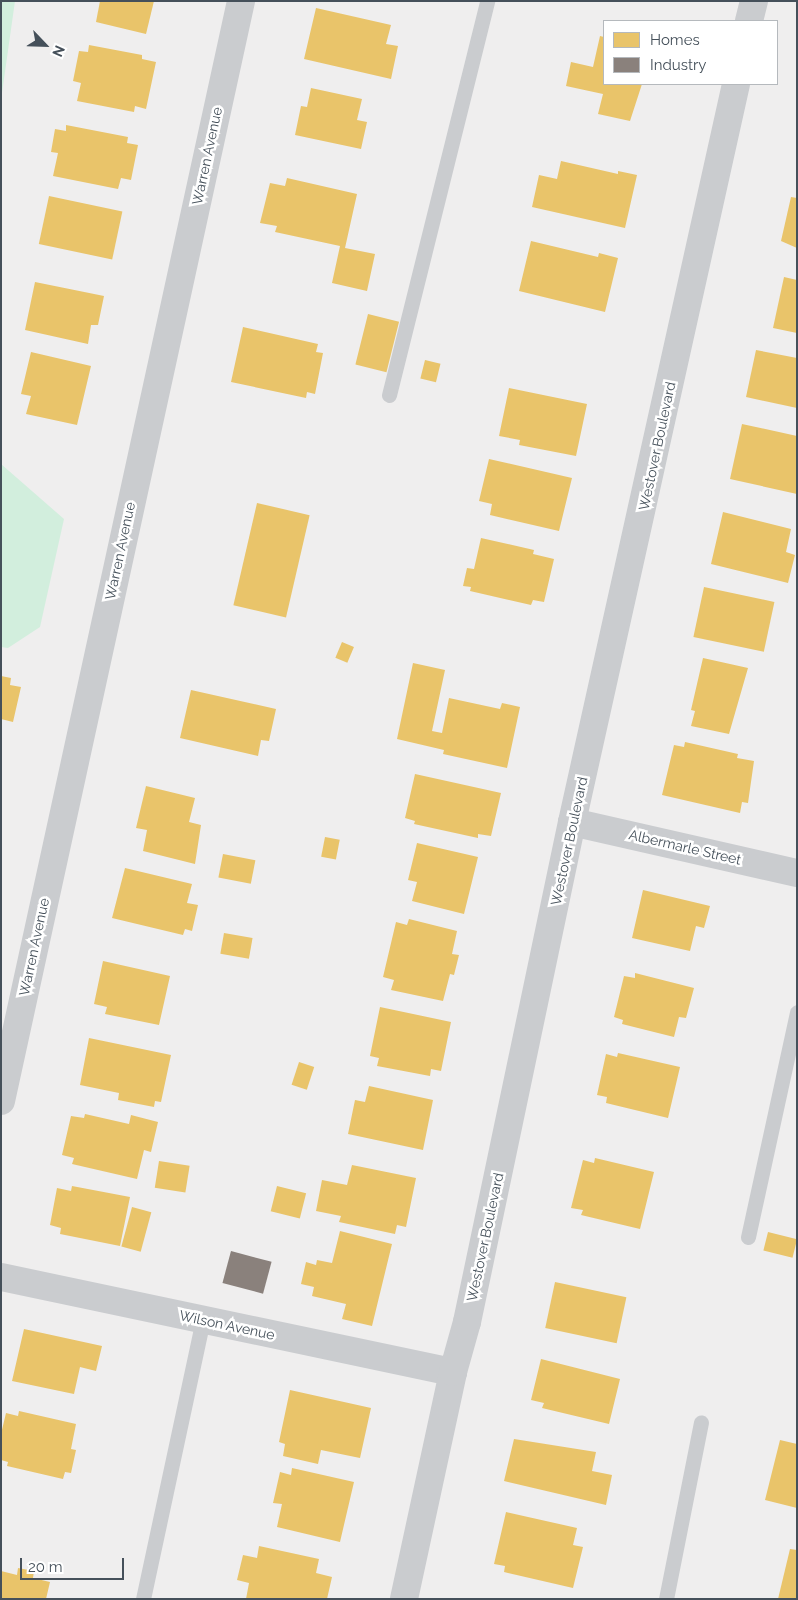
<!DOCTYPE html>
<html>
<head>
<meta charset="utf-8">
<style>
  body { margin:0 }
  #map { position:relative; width:798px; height:1600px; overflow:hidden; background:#efeeee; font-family:Raleway,sans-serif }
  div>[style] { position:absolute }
  .green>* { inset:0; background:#d2eedd }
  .homes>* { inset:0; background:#e9c46a; transform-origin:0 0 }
  .industry>* { inset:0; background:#8a817c; transform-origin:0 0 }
  .service>* { height:15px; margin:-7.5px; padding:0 7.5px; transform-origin:7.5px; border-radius:7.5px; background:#cacccf }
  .minor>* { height:28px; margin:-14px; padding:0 14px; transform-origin:14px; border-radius:14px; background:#cacccf }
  span { translate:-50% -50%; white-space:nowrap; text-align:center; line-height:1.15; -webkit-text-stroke:5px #fff; paint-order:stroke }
  .street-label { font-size:14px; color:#45505a }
  .frame { position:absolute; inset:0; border:2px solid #45505a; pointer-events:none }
  .legend { position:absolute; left:603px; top:20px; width:175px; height:65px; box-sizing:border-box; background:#fff; border:1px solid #b5b9bd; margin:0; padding:6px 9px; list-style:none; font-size:15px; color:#45505a }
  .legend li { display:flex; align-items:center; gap:10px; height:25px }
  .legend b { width:25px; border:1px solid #b5b9bd }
  .north { position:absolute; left:20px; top:20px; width:50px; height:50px; -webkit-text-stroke:4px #fff; paint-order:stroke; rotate:114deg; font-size:14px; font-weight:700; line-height:20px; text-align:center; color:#45505a }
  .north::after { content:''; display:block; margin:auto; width:18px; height:22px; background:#45505a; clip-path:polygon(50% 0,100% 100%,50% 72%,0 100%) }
  .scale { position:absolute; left:20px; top:1558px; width:104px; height:22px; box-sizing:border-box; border:2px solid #45505a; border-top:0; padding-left:6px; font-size:15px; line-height:18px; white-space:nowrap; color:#45505a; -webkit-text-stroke:4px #fff; paint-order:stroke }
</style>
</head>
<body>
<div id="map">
  <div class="green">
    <i style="clip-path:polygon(1px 1px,15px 1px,1px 100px)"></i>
    <i style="clip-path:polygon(1px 464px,64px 519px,40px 627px,8px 648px,1px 647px)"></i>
  </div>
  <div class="homes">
    <i style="clip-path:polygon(100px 1px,154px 1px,146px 34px,96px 22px)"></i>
    <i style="clip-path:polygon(316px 8px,391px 25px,386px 44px,398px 46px,391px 79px,304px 59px)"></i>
    <i style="clip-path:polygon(600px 36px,604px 37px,604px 84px,642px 84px,630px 121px,598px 114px,603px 94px,566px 86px,571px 62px,593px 67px)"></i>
    <i style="clip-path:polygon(89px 45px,142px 55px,142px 59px,156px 62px,146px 109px,135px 106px,134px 112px,77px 101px,81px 83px,73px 81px,79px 51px,88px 52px)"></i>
    <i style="clip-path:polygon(311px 88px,362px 99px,357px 120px,367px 122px,361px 149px,295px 135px,301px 106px,307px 107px)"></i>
    <i style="clip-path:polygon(66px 125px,128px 137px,127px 143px,138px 145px,131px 180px,121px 178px,118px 189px,53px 176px,58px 153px,51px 152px,55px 129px,66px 131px)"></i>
    <i style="clip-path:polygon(561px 161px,618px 174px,618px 171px,637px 175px,625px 228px,532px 207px,539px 175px,557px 179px)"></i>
    <i style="clip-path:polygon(287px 178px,357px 194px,345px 248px,375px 254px,367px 291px,332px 283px,340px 246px,275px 232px,277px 226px,260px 223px,270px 183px,285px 186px)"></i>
    <i style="left:49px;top:196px;width:75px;height:49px;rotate:12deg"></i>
    <i style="clip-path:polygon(791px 197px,797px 198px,797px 248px,781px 241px)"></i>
    <i style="clip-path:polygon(531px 241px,598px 257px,599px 253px,618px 258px,605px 312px,519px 291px)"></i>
    <i style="clip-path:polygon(784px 277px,797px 280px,797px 333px,773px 328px)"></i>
    <i style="clip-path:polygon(35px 282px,104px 296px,98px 325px,91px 325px,88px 344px,25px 330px)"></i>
    <i style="left:368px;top:314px;width:32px;height:52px;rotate:14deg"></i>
    <i style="clip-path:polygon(243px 327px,318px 344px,316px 352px,323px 353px,315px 394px,307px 392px,306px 398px,231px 382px)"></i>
    <i style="clip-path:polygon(756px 350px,797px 358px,797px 408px,746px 397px)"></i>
    <i style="clip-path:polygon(31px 352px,91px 366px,77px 425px,26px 414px,31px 396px,21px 394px)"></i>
    <i style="left:425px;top:360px;width:16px;height:19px;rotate:14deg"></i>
    <i style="clip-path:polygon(509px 388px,587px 404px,576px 456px,519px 445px,520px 440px,499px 436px)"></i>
    <i style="clip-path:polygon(742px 424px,797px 436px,797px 494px,730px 479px)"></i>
    <i style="clip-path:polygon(489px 459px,572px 478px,559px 531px,490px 515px,492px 504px,479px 501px)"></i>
    <i style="left:257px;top:503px;width:54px;height:105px;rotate:13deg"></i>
    <i style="clip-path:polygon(723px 512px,791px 529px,786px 552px,795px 555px,788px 583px,711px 564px)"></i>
    <i style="clip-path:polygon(481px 538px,534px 550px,533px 554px,554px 559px,544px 602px,533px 600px,531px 605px,470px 591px,471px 587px,463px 586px,467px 568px,474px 569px)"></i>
    <i style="left:704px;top:587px;width:72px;height:51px;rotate:12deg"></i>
    <i style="left:342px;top:642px;width:13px;height:17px;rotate:23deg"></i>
    <i style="clip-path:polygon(703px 658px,748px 668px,729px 734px,691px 726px,695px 711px,691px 710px)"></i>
    <i style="clip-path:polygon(413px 663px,445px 670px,432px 731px,442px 733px,449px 698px,500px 709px,502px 703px,520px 707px,507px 768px,443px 754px,444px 750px,397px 739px)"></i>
    <i style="clip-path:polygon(1px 676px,11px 678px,10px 685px,21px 687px,13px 722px,1px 719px)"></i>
    <i style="clip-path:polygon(191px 690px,276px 709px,269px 741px,261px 740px,258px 756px,180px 738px)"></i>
    <i style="clip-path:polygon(685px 742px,738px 754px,737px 758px,754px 761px,748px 803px,742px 802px,740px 813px,662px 795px,674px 745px,684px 747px)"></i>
    <i style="clip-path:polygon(415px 774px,501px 793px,491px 836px,478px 834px,478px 838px,414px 824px,415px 821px,405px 818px)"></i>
    <i style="clip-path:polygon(146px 786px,195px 798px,189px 822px,201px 825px,195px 864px,143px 851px,147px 830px,136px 828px)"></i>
    <i style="left:325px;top:837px;width:15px;height:20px;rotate:11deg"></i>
    <i style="clip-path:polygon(417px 843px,478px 857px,464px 914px,412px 901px,417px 882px,408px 880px)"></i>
    <i style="left:223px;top:854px;width:33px;height:24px;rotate:11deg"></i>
    <i style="clip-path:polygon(125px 868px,192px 884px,187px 903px,198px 905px,192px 931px,185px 929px,183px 935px,112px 918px)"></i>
    <i style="clip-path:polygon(643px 890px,710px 906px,704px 928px,696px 926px,690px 951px,632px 938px)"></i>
    <i style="clip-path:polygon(409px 919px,457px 931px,452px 954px,459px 955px,454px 975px,450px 974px,443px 1001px,391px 990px,394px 980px,383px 977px,396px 922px,407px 925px)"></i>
    <i style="left:224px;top:933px;width:29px;height:21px;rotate:10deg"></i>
    <i style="clip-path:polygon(103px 961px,170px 976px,159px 1025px,105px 1014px,107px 1007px,94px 1004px)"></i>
    <i style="clip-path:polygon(635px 973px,694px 988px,686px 1018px,679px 1017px,674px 1037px,622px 1024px,623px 1020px,614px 1017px,624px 976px,635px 978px)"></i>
    <i style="clip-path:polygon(380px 1007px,451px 1022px,441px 1071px,431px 1069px,430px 1076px,377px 1066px,379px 1058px,370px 1056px)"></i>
    <i style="clip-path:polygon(89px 1038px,171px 1055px,161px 1102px,155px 1101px,154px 1107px,118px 1100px,119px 1093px,80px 1085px)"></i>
    <i style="clip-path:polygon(618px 1053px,680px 1067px,668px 1118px,606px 1103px,607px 1097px,597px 1095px,606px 1054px,617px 1057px)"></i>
    <i style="left:299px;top:1062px;width:16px;height:24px;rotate:18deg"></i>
    <i style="clip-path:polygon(369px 1086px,433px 1100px,423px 1150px,348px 1134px,355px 1100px,365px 1102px)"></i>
    <i style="clip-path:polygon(85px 1114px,129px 1124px,131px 1115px,158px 1122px,151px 1152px,144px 1150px,137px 1179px,72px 1164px,74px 1158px,62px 1155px,71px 1116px,84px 1118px)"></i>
    <i style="clip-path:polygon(595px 1158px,654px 1172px,640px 1229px,581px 1215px,583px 1210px,571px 1208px,583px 1160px,594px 1163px)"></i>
    <i style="left:159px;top:1161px;width:31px;height:27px;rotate:9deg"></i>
    <i style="clip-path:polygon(352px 1165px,416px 1178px,406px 1227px,397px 1225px,395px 1234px,339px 1222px,341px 1216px,316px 1211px,322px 1180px,347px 1185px)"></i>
    <i style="clip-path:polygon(72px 1186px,130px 1197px,120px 1246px,60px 1234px,61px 1228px,50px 1225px,57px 1188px,71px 1191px)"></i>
    <i style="left:277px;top:1186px;width:30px;height:26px;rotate:14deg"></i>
    <i style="left:132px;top:1207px;width:20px;height:41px;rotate:15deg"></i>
    <i style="clip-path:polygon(340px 1231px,392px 1244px,372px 1326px,342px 1319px,346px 1304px,312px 1296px,314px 1287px,301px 1284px,306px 1262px,316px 1265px,317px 1260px,332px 1263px)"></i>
    <i style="left:768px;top:1232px;width:30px;height:19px;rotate:14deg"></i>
    <i style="left:555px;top:1282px;width:73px;height:47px;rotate:12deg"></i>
    <i style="clip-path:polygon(24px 1329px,102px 1346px,96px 1371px,80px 1367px,74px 1394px,12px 1381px)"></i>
    <i style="clip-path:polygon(541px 1359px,620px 1379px,609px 1424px,542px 1408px,544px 1403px,531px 1400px)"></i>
    <i style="clip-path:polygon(290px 1390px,371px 1408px,360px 1458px,321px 1450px,318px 1464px,283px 1456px,285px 1444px,279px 1442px)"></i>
    <i style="clip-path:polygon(19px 1411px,76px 1424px,71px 1449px,76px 1450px,71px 1473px,65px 1472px,63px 1479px,7px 1466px,8px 1462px,1px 1460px,1px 1434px,6px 1413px,18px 1416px)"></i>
    <i style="clip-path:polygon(514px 1439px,596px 1452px,592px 1471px,612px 1475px,606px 1505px,504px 1481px)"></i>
    <i style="clip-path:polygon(780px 1440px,797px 1444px,797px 1508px,765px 1500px)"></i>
    <i style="clip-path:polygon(292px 1468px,354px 1482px,340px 1542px,277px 1527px,282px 1504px,273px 1503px,280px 1472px,291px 1475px)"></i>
    <i style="clip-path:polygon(506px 1512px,577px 1528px,573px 1545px,583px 1547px,573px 1588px,504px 1572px,505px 1566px,494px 1564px)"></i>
    <i style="clip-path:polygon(259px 1546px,319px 1559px,316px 1573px,332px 1577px,327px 1599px,246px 1599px,249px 1583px,237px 1580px,243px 1555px,257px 1558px)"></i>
    <i style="clip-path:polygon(790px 1549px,797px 1550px,797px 1599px,778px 1599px)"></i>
    <i style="clip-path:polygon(18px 1568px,34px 1571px,33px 1578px,50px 1582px,46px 1599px,1px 1599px,1px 1571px,17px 1575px)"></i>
  </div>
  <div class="industry">
    <i style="left:231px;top:1251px;width:42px;height:33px;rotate:15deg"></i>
  </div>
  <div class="service">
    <i style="left:389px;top:395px;width:406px;rotate:-76deg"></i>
    <i style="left:748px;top:1237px;width:230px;rotate:-77.7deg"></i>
    <i style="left:143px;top:1599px;width:285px;rotate:-77.9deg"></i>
    <i style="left:666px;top:1599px;width:180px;rotate:-78.8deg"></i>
  </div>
  <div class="minor">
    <i style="left:749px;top:21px;width:21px;rotate:-76deg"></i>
    <i style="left:572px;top:822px;width:231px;rotate:12.8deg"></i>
    <i style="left:1px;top:1101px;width:1126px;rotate:-77.69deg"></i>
    <i style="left:1px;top:1277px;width:462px;rotate:11.9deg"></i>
    <i style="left:404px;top:1599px;width:232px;rotate:-77.8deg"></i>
    <i style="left:453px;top:1372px;width:52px;rotate:-74.4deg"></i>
    <i style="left:467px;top:1322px;width:511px;rotate:-78.14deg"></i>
    <i style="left:572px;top:822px;width:756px;rotate:-77.47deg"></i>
  </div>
  <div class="street-label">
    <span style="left:207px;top:156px;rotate:-78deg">Warren Avenue</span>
    <span style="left:657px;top:446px;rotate:-78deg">Westover Boulevard</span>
    <span style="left:120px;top:551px;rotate:-78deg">Warren Avenue</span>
    <span style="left:569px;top:841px;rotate:-78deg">Westover Boulevard</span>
    <span style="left:685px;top:847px;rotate:13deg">Albermarle Street</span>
    <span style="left:34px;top:947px;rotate:-78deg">Warren Avenue</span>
    <span style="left:485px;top:1237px;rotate:-78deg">Westover Boulevard</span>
    <span style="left:227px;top:1325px;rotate:12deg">Wilson Avenue</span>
  </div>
  <div class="frame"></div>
  <ul class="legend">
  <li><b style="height:14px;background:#e9c46a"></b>Homes</li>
  <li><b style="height:14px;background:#8a817c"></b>Industry</li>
  </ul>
  <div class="north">N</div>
  <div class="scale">20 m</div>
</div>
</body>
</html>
